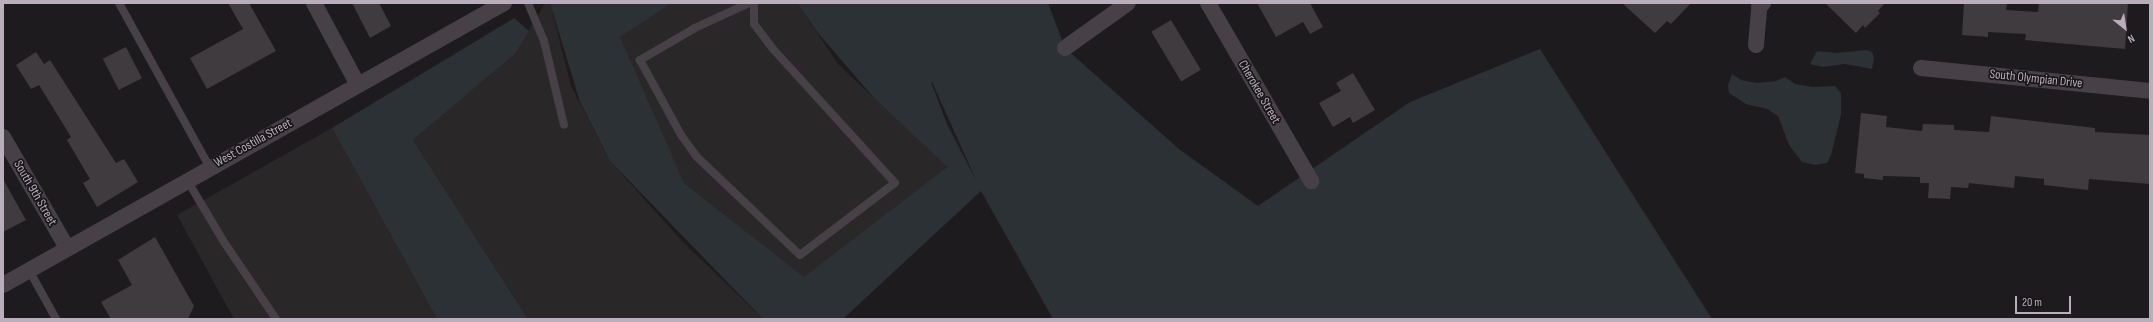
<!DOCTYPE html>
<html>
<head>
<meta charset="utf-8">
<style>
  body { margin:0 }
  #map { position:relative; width:2153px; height:322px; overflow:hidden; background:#1d1b1d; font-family:"Sofia Sans Condensed",sans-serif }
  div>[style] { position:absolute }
  .built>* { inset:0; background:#2a2729 }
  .green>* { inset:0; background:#2b3134 }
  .building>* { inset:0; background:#3f3b3e; transform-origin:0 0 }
  .service>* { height:8px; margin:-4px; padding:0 4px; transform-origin:4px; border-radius:4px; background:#474147 }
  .minor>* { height:16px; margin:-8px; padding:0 8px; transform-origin:8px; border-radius:8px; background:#474147 }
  span { translate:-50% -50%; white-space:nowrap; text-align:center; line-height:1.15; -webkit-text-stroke:3.5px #181618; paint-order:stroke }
  .street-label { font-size:13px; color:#bbaebc }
  .frame { position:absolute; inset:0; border:4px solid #bbaebc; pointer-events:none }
  .north { position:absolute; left:2105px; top:8px; width:40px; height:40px; -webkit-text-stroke:3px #181618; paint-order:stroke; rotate:150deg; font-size:11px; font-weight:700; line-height:16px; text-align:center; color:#bbaebc }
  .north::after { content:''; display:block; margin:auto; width:14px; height:18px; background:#bbaebc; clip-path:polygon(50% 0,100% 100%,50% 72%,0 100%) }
  .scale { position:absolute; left:2015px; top:296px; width:56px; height:18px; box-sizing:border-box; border:2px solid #bbaebc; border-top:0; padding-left:5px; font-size:12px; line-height:14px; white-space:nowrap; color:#bbaebc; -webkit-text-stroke:3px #181618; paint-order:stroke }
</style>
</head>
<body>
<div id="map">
  <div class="built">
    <i style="clip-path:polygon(545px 3px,550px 3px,571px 86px,610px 161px,681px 240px,763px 319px,528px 319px,413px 140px,515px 54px)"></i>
    <i style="clip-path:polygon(672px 3px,797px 3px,838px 64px,947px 167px,804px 278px,684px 183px,662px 148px,619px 37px)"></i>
    <i style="clip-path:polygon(332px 128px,437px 319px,234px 319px,177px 215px)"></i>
  </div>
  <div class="green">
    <i style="clip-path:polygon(evenodd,550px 3px,672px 3px,620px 37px,684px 183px,804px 277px,947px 167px,874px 98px,818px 33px,797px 3px,1048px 3px,1065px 48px,1179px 149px,1258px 206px,1410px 102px,1540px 49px,1712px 319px,1053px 319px,981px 191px,843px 319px,763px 319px,610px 161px,580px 102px,550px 3px,931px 82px,932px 82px,976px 180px,947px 124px,931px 82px)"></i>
    <i style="clip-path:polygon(514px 18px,529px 31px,515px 54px,413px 140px,528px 319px,437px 319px,332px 128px)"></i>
    <i style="clip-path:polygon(1867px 50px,1872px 52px,1874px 58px,1872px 69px,1845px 64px,1823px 67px,1810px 64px,1817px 51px,1836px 53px)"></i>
    <i style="clip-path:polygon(1732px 74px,1741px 80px,1757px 83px,1776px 81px,1785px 77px,1795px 84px,1813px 87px,1835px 86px,1841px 93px,1841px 115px,1831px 155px,1827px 163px,1815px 165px,1802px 162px,1789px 145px,1778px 116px,1767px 109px,1746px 104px,1729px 93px,1728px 85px)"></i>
  </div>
  <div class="building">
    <i style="clip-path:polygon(228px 3px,249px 3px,276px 51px,207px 89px,190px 58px,243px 29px)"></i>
    <i style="clip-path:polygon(352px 3px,379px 3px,391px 26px,370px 38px)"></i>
    <i style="clip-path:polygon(1257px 3px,1310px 3px,1323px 27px,1310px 34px,1303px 22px,1276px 37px)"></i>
    <i style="clip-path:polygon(1622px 3px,1691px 3px,1671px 24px,1667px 21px,1655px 33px)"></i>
    <i style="clip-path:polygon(1825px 3px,1885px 3px,1878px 11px,1880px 13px,1865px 28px,1863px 25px,1856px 33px)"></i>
    <i style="clip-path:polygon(1964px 3px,2007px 3px,2006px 10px,2038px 12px,2039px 3px,2128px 3px,2125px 49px,2025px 40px,2026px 34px,1988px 32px,1988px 37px,1962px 35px)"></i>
    <i style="left:1171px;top:20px;width:58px;height:23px;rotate:59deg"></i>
    <i style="left:126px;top:47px;width:35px;height:26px;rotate:63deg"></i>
    <i style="clip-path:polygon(36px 52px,44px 64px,50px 60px,116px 163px,124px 159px,138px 182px,97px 207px,83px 183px,90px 179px,67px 140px,71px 137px,39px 85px,31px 89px,16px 65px)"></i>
    <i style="clip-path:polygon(1353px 73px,1375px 110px,1353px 123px,1350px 117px,1333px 127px,1319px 103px,1341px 91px,1336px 83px)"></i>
    <i style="clip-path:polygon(1861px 113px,1887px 116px,1886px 127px,1922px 131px,1923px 124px,1954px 125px,1954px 130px,1989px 132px,1991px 116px,2095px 128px,2095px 132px,2150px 135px,2150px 184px,2089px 179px,2088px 190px,2044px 185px,2044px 179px,2015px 176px,2014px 188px,1969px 183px,1968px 188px,1951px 187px,1950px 199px,1928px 198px,1929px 183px,1920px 183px,1920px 177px,1883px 176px,1883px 180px,1864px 178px,1864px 174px,1855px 173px)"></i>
    <i style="clip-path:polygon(3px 179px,26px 220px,3px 232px)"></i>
    <i style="clip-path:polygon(155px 237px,194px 306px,188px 319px,111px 319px,101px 302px,132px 285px,118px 260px)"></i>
  </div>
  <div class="service">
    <i style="left:119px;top:3px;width:188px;rotate:61.1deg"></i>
    <i style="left:528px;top:3px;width:41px;rotate:67.2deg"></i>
    <i style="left:544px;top:41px;width:86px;rotate:76.6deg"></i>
    <i style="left:749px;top:3px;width:60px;rotate:155.2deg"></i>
    <i style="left:695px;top:28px;width:64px;rotate:149.8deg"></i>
    <i style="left:640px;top:60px;width:85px;rotate:61.3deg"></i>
    <i style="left:681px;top:135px;width:27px;rotate:54deg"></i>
    <i style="left:697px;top:157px;width:142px;rotate:43.6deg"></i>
    <i style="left:800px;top:255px;width:119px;rotate:-37.2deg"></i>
    <i style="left:895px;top:183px;width:181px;rotate:-132.3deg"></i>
    <i style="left:773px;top:49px;width:31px;rotate:-127deg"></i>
    <i style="left:754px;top:24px;width:21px;rotate:-90deg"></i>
    <i style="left:187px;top:180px;width:72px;rotate:59.2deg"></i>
    <i style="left:224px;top:242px;width:93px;rotate:56deg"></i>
    <i style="left:29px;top:270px;width:56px;rotate:61.1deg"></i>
  </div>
  <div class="minor">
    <i style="left:314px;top:3px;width:93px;rotate:61.8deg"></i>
    <i style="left:1208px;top:3px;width:206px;rotate:59.9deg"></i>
    <i style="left:1756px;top:45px;width:38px;rotate:-85deg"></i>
    <i style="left:1759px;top:7px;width:6px;rotate:-45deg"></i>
    <i style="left:1065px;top:48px;width:77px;rotate:-35.5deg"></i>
    <i style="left:1921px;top:68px;width:230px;rotate:5.7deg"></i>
    <i style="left:3px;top:137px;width:128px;rotate:60deg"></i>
    <i style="left:3px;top:285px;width:575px;rotate:-29.37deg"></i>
  </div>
  <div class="street-label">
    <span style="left:2036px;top:79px;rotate:6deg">South Olympian Drive</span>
    <span style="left:1259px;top:92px;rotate:60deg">Cherokee Street</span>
    <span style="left:253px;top:143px;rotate:-29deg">West Costilla Street</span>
    <span style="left:35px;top:193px;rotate:60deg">South 9th Street</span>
  </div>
  <div class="frame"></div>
  <div class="north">N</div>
  <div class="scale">20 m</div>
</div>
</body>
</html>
